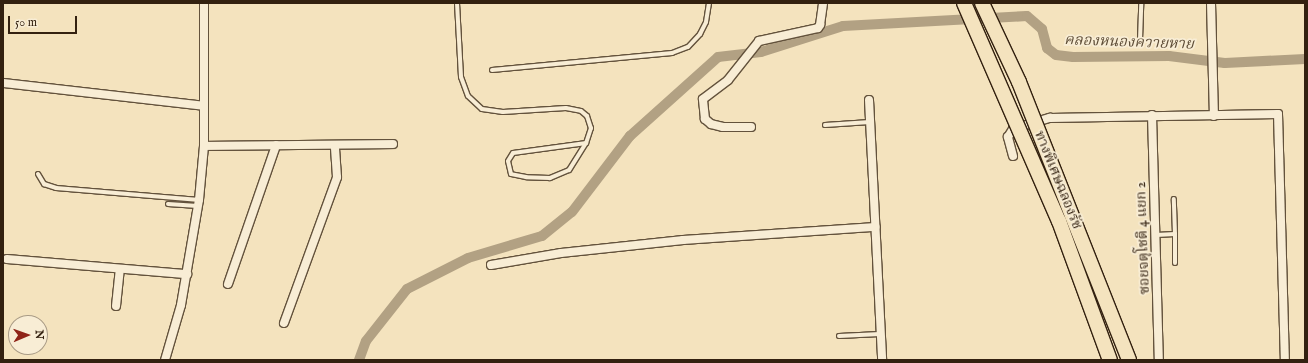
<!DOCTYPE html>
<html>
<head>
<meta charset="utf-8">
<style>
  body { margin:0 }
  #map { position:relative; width:1308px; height:363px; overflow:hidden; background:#f4e3be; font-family:"IM FELL English","Noto Serif Thai",serif }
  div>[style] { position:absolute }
  .canal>* { height:10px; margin:-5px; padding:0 5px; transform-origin:5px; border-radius:5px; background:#b2a183 }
  .roads { filter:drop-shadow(1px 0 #63523c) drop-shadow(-1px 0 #63523c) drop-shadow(0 1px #63523c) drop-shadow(0 -1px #63523c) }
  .lane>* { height:4px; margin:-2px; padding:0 2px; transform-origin:2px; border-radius:2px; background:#f8edd5 }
  .street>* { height:8px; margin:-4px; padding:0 4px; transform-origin:4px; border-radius:4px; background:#f8edd5 }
  .bridges { filter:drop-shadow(1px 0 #332110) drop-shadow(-1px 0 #332110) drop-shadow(0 1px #332110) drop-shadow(0 -1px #332110) }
  .highway-bridge>* { height:14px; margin:-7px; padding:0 7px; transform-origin:7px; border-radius:7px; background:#f4e3be }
  span { translate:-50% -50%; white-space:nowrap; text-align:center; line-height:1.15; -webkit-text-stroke:3.5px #f8edd5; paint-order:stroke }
  .street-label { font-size:14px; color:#332110 }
  .water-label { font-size:15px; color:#5f4e38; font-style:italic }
  .frame { position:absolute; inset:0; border:4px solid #332110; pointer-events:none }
  .north { position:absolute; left:8px; top:315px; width:40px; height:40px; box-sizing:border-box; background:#f8edd5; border:1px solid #a99b86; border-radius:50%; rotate:88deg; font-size:11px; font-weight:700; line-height:16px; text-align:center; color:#332110 }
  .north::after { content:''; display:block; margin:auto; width:14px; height:18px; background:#8f2418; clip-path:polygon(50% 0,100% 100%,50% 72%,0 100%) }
  .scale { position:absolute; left:8px; top:16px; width:69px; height:18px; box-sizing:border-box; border:2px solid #332110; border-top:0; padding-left:5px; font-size:12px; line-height:14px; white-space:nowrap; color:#332110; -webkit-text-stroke:3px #f8edd5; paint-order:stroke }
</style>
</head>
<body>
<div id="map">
  <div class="canal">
    <i style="left:359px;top:360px;width:20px;rotate:-70deg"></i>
    <i style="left:366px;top:341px;width:66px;rotate:-51.7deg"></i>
    <i style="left:407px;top:289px;width:68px;rotate:-26.9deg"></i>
    <i style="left:468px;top:258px;width:77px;rotate:-16.6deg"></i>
    <i style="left:542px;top:236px;width:38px;rotate:-39deg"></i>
    <i style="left:572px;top:212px;width:96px;rotate:-52.7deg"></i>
    <i style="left:630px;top:136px;width:118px;rotate:-41.9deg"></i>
    <i style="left:718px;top:57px;width:43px;rotate:-6.6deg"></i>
    <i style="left:761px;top:52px;width:86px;rotate:-17.6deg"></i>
    <i style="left:843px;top:26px;width:184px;rotate:-3.1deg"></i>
    <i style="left:1027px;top:16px;width:20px;rotate:41deg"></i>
    <i style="left:1042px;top:29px;width:20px;rotate:75deg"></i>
    <i style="left:1047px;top:48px;width:11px;rotate:38deg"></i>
    <i style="left:1056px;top:55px;width:17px;rotate:7deg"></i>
    <i style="left:1073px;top:57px;width:96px;rotate:-0.6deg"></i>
    <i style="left:1169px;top:56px;width:56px;rotate:7.1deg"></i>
    <i style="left:1225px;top:63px;width:80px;rotate:-2.9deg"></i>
  </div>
  <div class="roads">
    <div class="lane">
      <i style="left:457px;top:3px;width:74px;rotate:86.9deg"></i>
      <i style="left:461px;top:77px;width:20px;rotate:70deg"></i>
      <i style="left:468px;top:96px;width:19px;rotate:43deg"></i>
      <i style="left:482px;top:109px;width:21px;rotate:8deg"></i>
      <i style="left:503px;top:112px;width:63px;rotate:-3.6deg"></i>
      <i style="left:566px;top:108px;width:15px;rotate:11deg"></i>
      <i style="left:581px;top:111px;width:8px;rotate:40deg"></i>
      <i style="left:587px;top:116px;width:13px;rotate:72deg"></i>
      <i style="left:591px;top:128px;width:16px;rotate:108deg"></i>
      <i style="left:586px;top:143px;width:32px;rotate:122deg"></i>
      <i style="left:569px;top:170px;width:21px;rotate:157deg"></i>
      <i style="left:550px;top:178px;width:24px;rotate:-178deg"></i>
      <i style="left:526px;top:177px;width:15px;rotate:-169deg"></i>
      <i style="left:511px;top:174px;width:13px;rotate:-103deg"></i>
      <i style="left:508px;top:161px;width:9px;rotate:-58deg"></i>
      <i style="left:513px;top:153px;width:74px;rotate:-7.8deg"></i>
      <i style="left:1140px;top:40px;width:37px;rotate:-88deg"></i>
      <i style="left:492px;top:70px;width:181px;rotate:-5.4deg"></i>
      <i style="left:672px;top:53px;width:17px;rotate:-21deg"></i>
      <i style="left:688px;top:47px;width:18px;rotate:-47deg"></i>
      <i style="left:700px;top:34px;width:13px;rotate:-63deg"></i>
      <i style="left:706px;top:22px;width:19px;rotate:-81deg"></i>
      <i style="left:825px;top:125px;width:45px;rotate:-3.8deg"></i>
      <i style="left:38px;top:174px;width:12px;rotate:59deg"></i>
      <i style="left:44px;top:184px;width:13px;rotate:18deg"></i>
      <i style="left:56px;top:188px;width:144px;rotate:4.8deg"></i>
      <i style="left:168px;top:204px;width:30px;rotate:4deg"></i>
      <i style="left:1175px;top:234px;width:29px;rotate:90deg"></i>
      <i style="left:1156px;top:235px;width:19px;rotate:-3deg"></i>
      <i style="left:1175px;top:234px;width:35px;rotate:-92deg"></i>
      <i style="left:839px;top:336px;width:41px;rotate:-2.8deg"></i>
    </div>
    <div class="street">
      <i style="left:1211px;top:3px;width:113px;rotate:88.5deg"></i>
      <i style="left:3px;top:83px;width:202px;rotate:6.5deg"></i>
      <i style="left:869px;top:100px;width:260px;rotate:87.1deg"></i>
      <i style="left:1152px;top:115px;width:245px;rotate:88.4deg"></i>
      <i style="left:751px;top:127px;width:28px;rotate:180deg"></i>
      <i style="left:723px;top:127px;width:12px;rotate:-166deg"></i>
      <i style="left:711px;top:124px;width:8px;rotate:-140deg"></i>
      <i style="left:705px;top:119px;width:20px;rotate:-96deg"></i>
      <i style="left:703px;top:99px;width:31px;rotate:-37deg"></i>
      <i style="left:728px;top:80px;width:50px;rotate:-51.5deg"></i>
      <i style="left:759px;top:41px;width:60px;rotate:-12.4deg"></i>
      <i style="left:818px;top:28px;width:4px;rotate:-56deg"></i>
      <i style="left:820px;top:25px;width:22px;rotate:-82deg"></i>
      <i style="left:204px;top:146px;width:189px;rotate:-0.6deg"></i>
      <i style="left:1013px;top:156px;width:20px;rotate:-105deg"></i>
      <i style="left:1008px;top:137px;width:9px;rotate:-58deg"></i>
      <i style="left:1013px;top:129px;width:39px;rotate:-17deg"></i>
      <i style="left:1050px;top:118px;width:228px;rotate:-1deg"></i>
      <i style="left:1278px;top:114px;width:246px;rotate:88.4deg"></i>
      <i style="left:7px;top:259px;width:181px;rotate:4.8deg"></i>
      <i style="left:491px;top:265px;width:71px;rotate:-9.7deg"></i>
      <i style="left:561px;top:253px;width:123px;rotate:-6.1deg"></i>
      <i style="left:683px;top:240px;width:193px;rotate:-3.9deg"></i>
      <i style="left:228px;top:284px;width:147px;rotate:-70.9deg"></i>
      <i style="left:116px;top:306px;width:36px;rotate:-84deg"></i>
      <i style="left:284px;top:323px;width:155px;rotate:-70deg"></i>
      <i style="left:337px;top:177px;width:32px;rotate:-94deg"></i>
      <i style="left:165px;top:360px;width:57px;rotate:-73.8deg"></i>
      <i style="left:181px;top:305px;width:107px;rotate:-80.3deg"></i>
      <i style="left:199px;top:200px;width:54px;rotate:-84.7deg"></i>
      <i style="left:204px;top:146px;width:143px;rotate:-90deg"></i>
    </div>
  </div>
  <div class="bridges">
    <div class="highway-bridge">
      <i style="left:964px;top:3px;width:238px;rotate:66.5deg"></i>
      <i style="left:1059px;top:221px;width:148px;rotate:69.9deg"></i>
      <i style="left:982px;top:3px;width:87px;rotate:64.9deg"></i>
      <i style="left:1019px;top:82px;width:299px;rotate:68.4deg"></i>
    </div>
  </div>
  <div class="street-label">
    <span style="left:1058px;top:180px;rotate:68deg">ทางพิเศษฉลองรัช</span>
    <span style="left:1143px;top:238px;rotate:-92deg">ซอยจตุโชติ 4 แยก 2</span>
  </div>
  <div class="water-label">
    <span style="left:1129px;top:42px;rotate:2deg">คลองหนองควายหาย</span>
  </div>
  <div class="frame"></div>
  <div class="north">N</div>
  <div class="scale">50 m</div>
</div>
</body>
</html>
